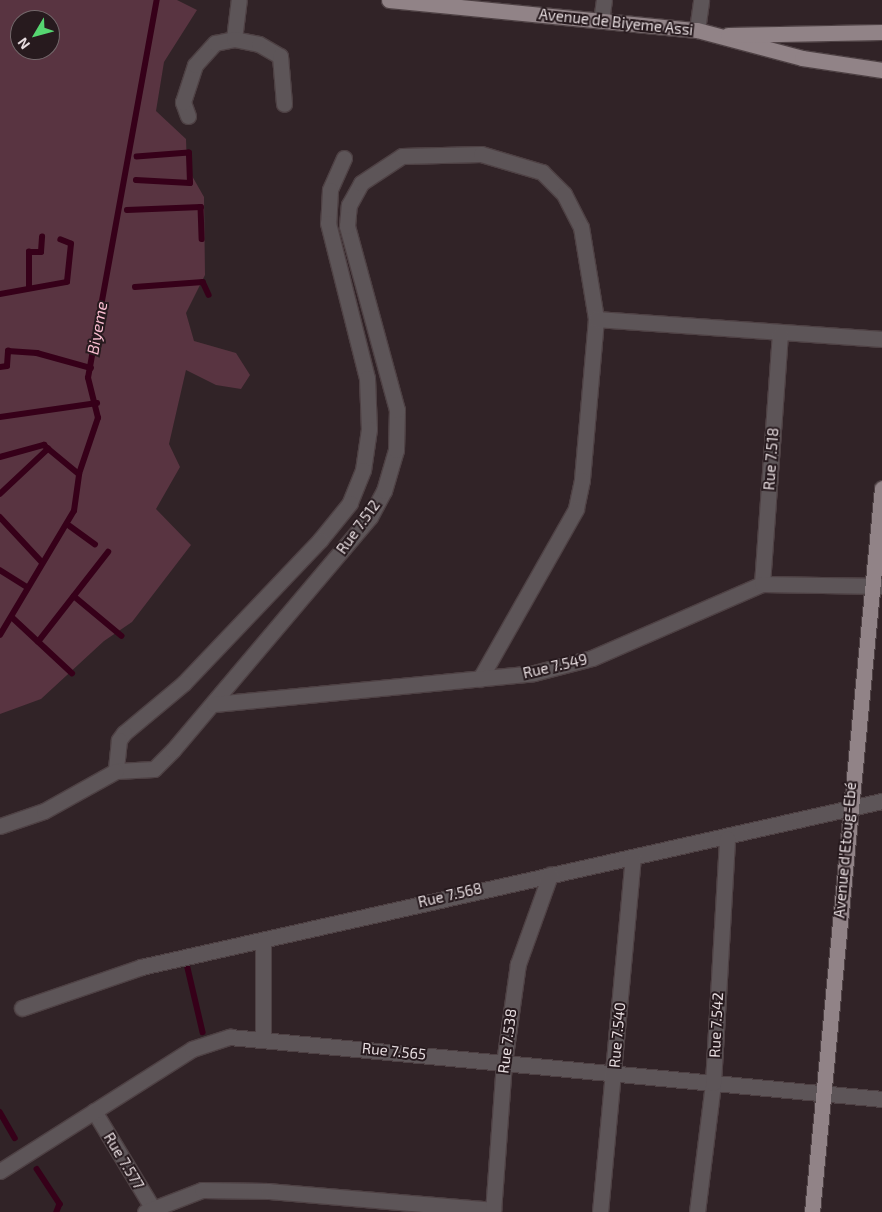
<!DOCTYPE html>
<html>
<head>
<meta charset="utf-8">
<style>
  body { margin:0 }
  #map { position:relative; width:882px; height:1212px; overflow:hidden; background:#312327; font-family:"Exo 2",sans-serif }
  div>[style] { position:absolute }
  .green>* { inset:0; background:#593441 }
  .stream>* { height:5.5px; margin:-2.75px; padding:0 2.75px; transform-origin:2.75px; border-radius:2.75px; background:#360019 }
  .roads { filter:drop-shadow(1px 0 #4e4144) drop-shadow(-1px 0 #4e4144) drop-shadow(0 1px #4e4144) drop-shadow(0 -1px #4e4144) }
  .minor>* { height:15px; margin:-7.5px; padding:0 7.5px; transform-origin:7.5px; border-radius:7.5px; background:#5d5558 }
  .major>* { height:15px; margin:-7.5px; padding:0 7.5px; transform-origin:7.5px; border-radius:7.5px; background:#918387 }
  span { translate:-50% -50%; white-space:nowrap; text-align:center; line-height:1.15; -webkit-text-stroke:4px #271a1e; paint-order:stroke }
  .street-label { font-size:15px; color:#e6dcdf }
  .water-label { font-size:16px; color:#fabed1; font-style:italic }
  .north { position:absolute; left:10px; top:10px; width:50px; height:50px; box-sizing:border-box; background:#271a1e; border:1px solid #73686b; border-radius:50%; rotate:233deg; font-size:14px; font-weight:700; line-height:20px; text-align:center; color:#e6dcdf }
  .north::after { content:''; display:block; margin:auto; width:18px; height:22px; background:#56d671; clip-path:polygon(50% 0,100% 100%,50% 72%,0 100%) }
</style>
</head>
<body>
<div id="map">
  <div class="green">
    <i style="clip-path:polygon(evenodd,0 0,177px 0,197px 10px,164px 62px,156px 111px,186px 139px,187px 167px,204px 197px,205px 275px,186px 313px,194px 341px,236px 353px,250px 375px,241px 389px,216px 385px,186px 370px,169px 444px,180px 467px,156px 509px,191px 545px,132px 622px,104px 641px,41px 699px,0 714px,0 0,20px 20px,50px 20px,50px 50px,20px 50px,20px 20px)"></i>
  </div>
  <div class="stream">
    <i style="left:136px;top:180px;width:54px;rotate:3.2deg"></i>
    <i style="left:190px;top:183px;width:30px;rotate:-92deg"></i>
    <i style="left:189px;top:153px;width:52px;rotate:175.6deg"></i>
    <i style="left:127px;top:210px;width:74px;rotate:-2.3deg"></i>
    <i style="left:201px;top:207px;width:32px;rotate:88deg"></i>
    <i style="left:135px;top:287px;width:68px;rotate:-4.2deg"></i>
    <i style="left:203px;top:282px;width:14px;rotate:65deg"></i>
    <i style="left:29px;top:288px;width:36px;rotate:-90deg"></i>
    <i style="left:29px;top:252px;width:12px"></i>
    <i style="left:41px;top:252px;width:15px;rotate:-86deg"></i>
    <i style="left:0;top:294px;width:68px;rotate:-10.2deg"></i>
    <i style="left:67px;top:282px;width:38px;rotate:-84deg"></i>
    <i style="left:71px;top:244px;width:11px;rotate:-158deg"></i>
    <i style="left:0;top:367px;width:7px;rotate:-8deg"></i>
    <i style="left:7px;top:366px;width:15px;rotate:-86deg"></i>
    <i style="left:8px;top:351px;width:29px;rotate:4deg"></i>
    <i style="left:37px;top:353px;width:56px;rotate:15.5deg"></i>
    <i style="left:0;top:417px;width:98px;rotate:-8.2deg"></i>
    <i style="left:0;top:457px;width:46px;rotate:-15.3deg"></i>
    <i style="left:44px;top:445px;width:45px;rotate:39.6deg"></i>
    <i style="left:0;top:494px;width:66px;rotate:-43.2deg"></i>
    <i style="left:0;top:517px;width:62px;rotate:47deg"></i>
    <i style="left:70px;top:526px;width:31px;rotate:36deg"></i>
    <i style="left:0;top:570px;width:32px;rotate:32deg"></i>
    <i style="left:74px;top:596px;width:62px;rotate:39.8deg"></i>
    <i style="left:13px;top:618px;width:81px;rotate:43deg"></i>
    <i style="left:0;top:635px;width:144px;rotate:-59.2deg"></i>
    <i style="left:74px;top:511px;width:37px;rotate:-82deg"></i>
    <i style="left:79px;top:474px;width:59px;rotate:-71.3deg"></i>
    <i style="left:98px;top:418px;width:41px;rotate:-104deg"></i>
    <i style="left:88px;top:378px;width:384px;rotate:-79.7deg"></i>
    <i style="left:38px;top:642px;width:114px;rotate:-52.1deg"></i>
    <i style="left:187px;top:964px;width:70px;rotate:76.8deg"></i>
    <i style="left:0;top:1112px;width:30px;rotate:60deg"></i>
    <i style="left:37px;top:1169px;width:42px;rotate:56.7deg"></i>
    <i style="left:60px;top:1204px;width:9px;rotate:111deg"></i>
  </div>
  <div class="roads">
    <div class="minor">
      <i style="left:601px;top:21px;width:21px;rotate:-82deg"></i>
      <i style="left:697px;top:30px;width:30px;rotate:-82deg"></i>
      <i style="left:234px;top:39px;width:39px;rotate:-83deg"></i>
      <i style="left:188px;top:116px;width:15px;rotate:-110deg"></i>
      <i style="left:183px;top:102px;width:39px;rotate:-72deg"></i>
      <i style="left:195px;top:65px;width:30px;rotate:-48deg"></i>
      <i style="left:215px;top:43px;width:19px;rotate:-12deg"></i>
      <i style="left:234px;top:39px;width:25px;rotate:11deg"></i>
      <i style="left:259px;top:44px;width:24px;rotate:30deg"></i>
      <i style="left:280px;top:56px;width:48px;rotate:85.2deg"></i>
      <i style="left:344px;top:158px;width:35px;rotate:114deg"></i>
      <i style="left:330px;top:190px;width:33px;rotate:93deg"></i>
      <i style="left:328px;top:223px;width:160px;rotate:75.9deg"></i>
      <i style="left:367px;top:378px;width:51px;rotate:87.8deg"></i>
      <i style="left:369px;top:429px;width:41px;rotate:98.3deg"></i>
      <i style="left:363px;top:470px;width:35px;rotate:112deg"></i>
      <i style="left:350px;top:503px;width:48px;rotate:129deg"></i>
      <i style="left:320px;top:540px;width:197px;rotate:133.6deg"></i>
      <i style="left:184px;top:683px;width:78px;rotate:140.2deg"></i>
      <i style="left:124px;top:733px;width:9px;rotate:126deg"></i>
      <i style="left:119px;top:740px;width:31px;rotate:96deg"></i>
      <i style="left:116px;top:771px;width:38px;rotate:-3deg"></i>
      <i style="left:154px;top:769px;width:27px;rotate:-45deg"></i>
      <i style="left:173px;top:750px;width:305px;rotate:-49.8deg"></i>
      <i style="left:370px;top:517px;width:30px;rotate:-62deg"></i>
      <i style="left:384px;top:491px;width:43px;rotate:-73.7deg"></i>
      <i style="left:396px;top:450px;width:40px;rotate:-88.6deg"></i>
      <i style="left:397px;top:410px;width:191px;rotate:-105.2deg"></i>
      <i style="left:347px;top:226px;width:21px;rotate:-85deg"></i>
      <i style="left:349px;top:205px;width:25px;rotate:-61deg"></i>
      <i style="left:361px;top:183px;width:49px;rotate:-33.4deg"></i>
      <i style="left:402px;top:156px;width:79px;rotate:-1.5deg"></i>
      <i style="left:481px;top:154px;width:64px;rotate:16.4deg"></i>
      <i style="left:542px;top:172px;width:31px;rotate:45deg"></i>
      <i style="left:564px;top:194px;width:37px;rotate:63deg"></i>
      <i style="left:581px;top:227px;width:93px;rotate:80.7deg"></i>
      <i style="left:596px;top:319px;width:162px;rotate:95deg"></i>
      <i style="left:582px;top:480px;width:30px;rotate:102deg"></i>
      <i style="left:576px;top:509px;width:195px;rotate:119.5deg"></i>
      <i style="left:596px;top:319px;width:287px;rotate:4deg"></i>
      <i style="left:762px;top:584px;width:250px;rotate:-85.9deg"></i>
      <i style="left:214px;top:704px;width:321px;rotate:-5.5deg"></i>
      <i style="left:534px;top:673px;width:60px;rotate:-14.5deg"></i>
      <i style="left:592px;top:658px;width:185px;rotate:-23.5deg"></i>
      <i style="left:762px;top:584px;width:120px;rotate:1deg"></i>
      <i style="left:0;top:826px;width:46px;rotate:-18.8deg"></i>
      <i style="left:44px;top:811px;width:82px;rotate:-29.1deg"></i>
      <i style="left:22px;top:1008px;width:126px;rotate:-19deg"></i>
      <i style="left:141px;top:967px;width:759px;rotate:-12.63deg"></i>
      <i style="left:263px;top:1037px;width:96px;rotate:-90deg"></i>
      <i style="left:94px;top:1111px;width:118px;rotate:58.9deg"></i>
      <i style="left:0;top:1171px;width:227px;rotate:-32.4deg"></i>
      <i style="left:192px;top:1049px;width:40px;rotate:-18deg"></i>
      <i style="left:230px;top:1037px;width:655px;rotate:5.43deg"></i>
      <i style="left:145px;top:1212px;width:61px;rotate:-21.1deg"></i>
      <i style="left:202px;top:1190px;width:66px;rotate:0.9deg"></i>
      <i style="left:268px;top:1191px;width:226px;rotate:4.8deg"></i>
      <i style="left:493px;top:1212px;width:149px;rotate:-85.8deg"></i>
      <i style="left:504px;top:1063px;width:100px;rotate:-82deg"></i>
      <i style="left:518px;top:964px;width:95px;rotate:-70.2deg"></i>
      <i style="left:600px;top:1212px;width:356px;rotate:-84.7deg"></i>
      <i style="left:697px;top:1212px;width:130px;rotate:-82.9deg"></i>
      <i style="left:713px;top:1083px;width:245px;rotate:-86.7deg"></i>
    </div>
    <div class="major">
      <i style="left:389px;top:0;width:309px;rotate:5.6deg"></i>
      <i style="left:697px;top:30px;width:109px;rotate:14.9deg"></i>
      <i style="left:802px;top:58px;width:81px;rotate:8.5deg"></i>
      <i style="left:728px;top:35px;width:154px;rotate:-1.1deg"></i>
      <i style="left:812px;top:1212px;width:727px;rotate:-84.48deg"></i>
    </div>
  </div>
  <div class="street-label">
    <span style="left:616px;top:22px;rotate:6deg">Avenue de Biyeme Assi</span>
    <span style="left:771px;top:459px;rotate:-86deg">Rue 7.518</span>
    <span style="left:358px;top:527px;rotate:-54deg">Rue 7.512</span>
    <span style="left:555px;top:666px;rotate:-13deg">Rue 7.549</span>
    <span style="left:845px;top:850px;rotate:-85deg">Avenue d'Etoug-Ebé</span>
    <span style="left:450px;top:895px;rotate:-13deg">Rue 7.568</span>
    <span style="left:716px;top:1025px;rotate:-87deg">Rue 7.542</span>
    <span style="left:617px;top:1035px;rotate:-85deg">Rue 7.540</span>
    <span style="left:507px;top:1041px;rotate:-83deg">Rue 7.538</span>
    <span style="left:394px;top:1051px;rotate:6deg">Rue 7.565</span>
    <span style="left:124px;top:1161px;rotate:59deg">Rue 7.577</span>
  </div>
  <div class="water-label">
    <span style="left:97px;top:328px;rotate:-80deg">Biyeme</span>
  </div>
  <div class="north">N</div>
</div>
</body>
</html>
